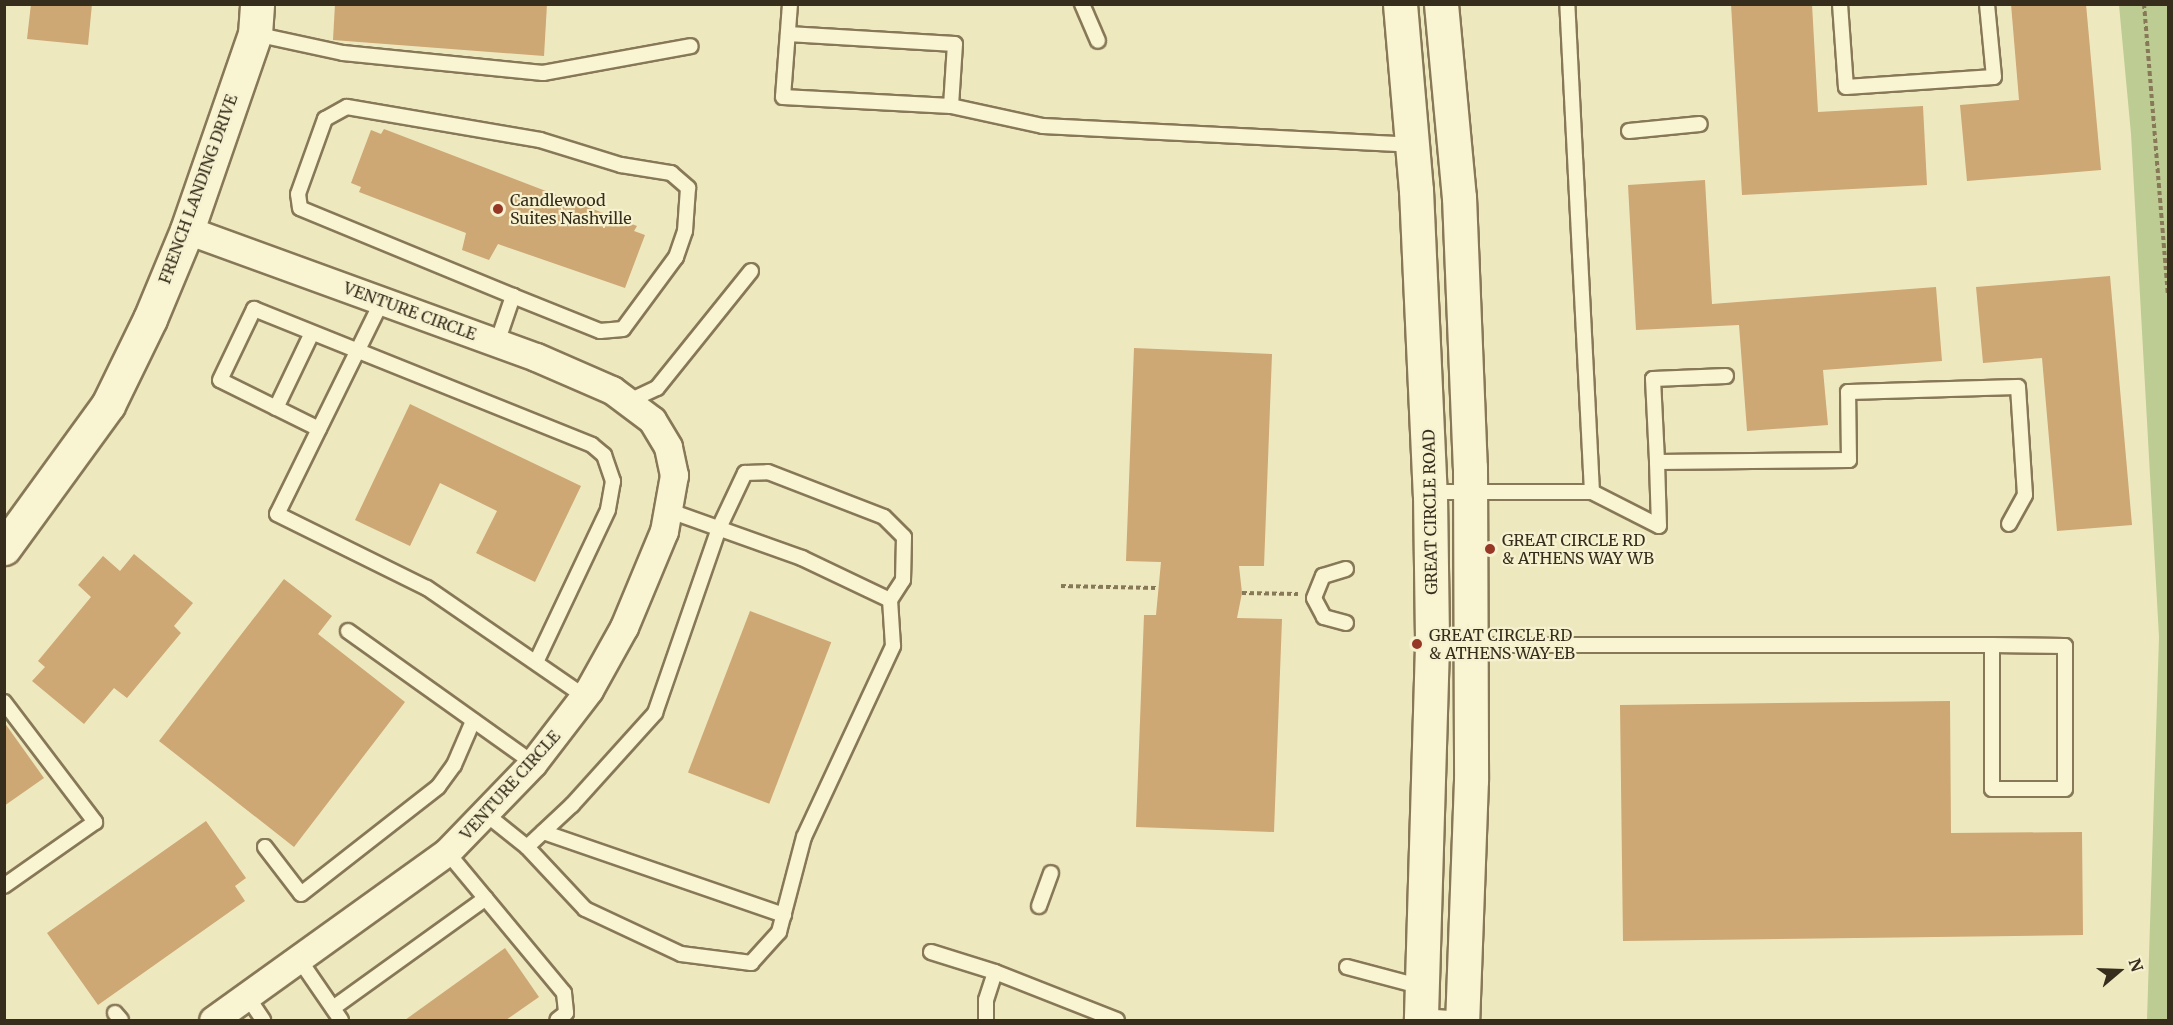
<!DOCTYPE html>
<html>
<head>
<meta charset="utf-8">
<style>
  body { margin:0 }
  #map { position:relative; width:2173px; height:1025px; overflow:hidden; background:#eee8bf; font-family:Merriweather,serif }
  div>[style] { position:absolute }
  .green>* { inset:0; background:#bdcc93 }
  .building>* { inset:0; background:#cda774; transform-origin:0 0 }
  .path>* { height:4px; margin-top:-2px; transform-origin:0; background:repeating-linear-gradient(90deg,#877857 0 4.5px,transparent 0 7.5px) }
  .roads { filter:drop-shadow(2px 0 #877857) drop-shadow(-2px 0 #877857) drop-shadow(0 2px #877857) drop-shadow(0 -2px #877857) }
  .service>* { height:14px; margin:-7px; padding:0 7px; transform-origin:7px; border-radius:7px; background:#f9f4d2 }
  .minor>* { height:27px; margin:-13.5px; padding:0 13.5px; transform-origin:13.5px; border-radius:13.5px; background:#f9f4d2 }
  .tertiary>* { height:33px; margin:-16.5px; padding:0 16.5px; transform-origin:16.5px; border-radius:16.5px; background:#f9f4d2 }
  .dots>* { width:16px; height:16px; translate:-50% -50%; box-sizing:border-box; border:3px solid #f6f1cf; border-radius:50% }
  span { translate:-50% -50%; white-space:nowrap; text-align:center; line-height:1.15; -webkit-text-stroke:4.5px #f6f1cf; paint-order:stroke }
  .street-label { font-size:16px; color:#372d1c }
  .poi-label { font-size:16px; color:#372d1c }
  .left { translate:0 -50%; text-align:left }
  .frame { position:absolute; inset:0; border:6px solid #372d1c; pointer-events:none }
  .north { position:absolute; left:2089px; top:941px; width:60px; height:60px; -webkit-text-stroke:4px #f6f1cf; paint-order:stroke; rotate:71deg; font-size:16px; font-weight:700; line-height:24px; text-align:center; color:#372d1c }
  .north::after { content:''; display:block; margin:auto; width:21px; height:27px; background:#372d1c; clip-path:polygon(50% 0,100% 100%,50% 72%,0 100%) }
</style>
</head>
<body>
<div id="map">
  <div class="green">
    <i style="clip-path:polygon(2119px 5px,2168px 5px,2168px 1020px,2147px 1020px,2159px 637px,2131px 134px)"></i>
  </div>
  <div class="building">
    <i style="clip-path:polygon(31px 4px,92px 4px,88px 45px,27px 39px)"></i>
    <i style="clip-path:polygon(335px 4px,547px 4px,544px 56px,333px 40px)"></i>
    <i style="clip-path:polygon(1731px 4px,1812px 4px,1818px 112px,1923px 106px,1927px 185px,1742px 195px)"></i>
    <i style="clip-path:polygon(2011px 4px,2086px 4px,2101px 170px,1967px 181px,1960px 105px,2019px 100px)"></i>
    <i style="clip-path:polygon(384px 129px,637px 226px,634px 231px,645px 235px,625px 288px,498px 244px,489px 260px,462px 250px,466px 233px,359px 192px,361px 187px,351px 183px,371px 130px,381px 134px)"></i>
    <i style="clip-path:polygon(1705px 180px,1712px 304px,1936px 287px,1942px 361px,1823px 370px,1828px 425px,1747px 431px,1739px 325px,1636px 330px,1628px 185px)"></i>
    <i style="clip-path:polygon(2110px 276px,2132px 525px,2057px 531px,2042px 358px,1983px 363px,1976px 287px)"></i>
    <i style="clip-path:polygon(1134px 348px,1272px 354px,1264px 566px,1239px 566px,1242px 593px,1237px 618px,1282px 619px,1274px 832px,1136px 827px,1144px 615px,1156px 615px,1161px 562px,1126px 561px)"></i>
    <i style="clip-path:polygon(410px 404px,581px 486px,535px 582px,476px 553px,497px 511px,440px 483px,410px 546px,355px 520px)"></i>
    <i style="clip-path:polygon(134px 554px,193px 603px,174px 626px,181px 633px,127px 698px,114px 688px,84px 724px,32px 681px,45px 667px,38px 661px,91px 597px,78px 585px,103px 556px,120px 571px)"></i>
    <i style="clip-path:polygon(284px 579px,332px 616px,318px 634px,405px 702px,294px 847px,159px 741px)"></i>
    <i style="left:750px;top:611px;width:87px;height:173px;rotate:21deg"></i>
    <i style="clip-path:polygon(1950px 701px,1951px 833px,2082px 832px,2083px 935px,1623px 941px,1620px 705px)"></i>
    <i style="clip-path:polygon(4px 722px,44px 778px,4px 806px)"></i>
    <i style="clip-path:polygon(206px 821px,246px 878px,235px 886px,245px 901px,98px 1005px,47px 933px)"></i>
    <i style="clip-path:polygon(505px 948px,539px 997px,506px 1020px,405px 1020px)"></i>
  </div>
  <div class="path">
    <i style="left:2144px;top:4px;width:292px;rotate:85.3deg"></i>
    <i style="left:1061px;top:586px;width:95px;rotate:1.2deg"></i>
    <i style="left:1242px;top:593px;width:56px;rotate:1deg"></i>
  </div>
  <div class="roads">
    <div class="service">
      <i style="left:790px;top:4px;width:93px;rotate:94.3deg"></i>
      <i style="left:783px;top:97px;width:168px;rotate:3.1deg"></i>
      <i style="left:951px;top:106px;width:94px;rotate:12.3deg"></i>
      <i style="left:1043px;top:126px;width:369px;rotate:2.9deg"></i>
      <i style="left:1082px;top:4px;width:40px;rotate:66.6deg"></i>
      <i style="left:1840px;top:4px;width:83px;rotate:85.9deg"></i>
      <i style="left:1846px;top:87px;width:148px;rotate:-3.9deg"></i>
      <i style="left:1994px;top:77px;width:73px;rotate:-95.5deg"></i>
      <i style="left:255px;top:34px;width:90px;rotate:12.2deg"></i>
      <i style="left:343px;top:53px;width:201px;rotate:5.7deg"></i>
      <i style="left:543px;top:73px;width:150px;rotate:-10.3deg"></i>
      <i style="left:788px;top:34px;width:167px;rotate:3.4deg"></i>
      <i style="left:955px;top:44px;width:62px;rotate:93.7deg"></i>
      <i style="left:1629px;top:131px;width:71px;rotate:-5.6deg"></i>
      <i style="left:382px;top:301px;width:237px;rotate:116.2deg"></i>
      <i style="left:277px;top:514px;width:167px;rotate:26.3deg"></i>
      <i style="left:427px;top:588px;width:191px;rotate:34.5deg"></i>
      <i style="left:497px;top:343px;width:50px;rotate:-71.2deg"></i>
      <i style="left:513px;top:296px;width:230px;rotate:-157.6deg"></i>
      <i style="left:300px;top:208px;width:14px;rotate:-98deg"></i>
      <i style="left:298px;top:194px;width:80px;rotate:-70.2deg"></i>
      <i style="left:325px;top:119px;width:25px;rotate:-29deg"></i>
      <i style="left:347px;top:107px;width:196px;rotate:9.7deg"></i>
      <i style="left:540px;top:140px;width:85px;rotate:17.2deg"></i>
      <i style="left:621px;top:165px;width:51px;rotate:9.1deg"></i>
      <i style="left:671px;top:173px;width:23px;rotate:41deg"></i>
      <i style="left:688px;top:188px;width:43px;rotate:94deg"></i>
      <i style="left:685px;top:231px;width:28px;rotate:109deg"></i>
      <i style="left:676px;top:257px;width:89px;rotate:126.4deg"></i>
      <i style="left:623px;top:329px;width:23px;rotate:175deg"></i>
      <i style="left:600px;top:331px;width:94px;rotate:-158.1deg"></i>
      <i style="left:1726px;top:376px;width:73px;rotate:177.6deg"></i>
      <i style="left:1653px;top:379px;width:83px;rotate:87.2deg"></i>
      <i style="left:1657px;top:462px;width:192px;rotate:-0.6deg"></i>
      <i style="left:1849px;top:460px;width:68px;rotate:-90.8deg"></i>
      <i style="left:1848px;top:392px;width:170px;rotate:-1.7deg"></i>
      <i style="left:2018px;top:387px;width:108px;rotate:86.3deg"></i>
      <i style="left:2025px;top:495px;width:33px;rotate:119deg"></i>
      <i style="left:629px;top:401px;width:31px;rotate:-25deg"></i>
      <i style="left:657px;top:388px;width:150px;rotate:-51.2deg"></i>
      <i style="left:276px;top:408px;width:83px;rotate:-64.4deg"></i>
      <i style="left:319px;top:429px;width:110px;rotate:-153.7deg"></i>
      <i style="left:220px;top:380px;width:79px;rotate:-64.4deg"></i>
      <i style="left:254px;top:309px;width:364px;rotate:21.9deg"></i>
      <i style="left:592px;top:445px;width:16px;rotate:40deg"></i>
      <i style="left:604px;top:455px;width:28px;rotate:71deg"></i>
      <i style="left:613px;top:481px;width:29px;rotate:100deg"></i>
      <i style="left:608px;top:510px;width:166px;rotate:115.3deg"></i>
      <i style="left:1430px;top:492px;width:162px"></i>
      <i style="left:1592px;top:492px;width:489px;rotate:-92.9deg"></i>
      <i style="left:1592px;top:492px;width:75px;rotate:26.9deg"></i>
      <i style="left:1659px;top:526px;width:64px;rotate:-91.8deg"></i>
      <i style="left:1346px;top:623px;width:23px;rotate:-165deg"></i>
      <i style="left:1324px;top:617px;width:21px;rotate:-118deg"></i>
      <i style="left:1314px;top:598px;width:24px;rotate:-68deg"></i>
      <i style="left:1323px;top:576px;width:24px;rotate:-17deg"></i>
      <i style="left:348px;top:631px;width:227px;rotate:35.5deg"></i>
      <i style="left:1432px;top:645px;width:560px"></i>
      <i style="left:1992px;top:645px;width:73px;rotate:0.8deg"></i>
      <i style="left:2065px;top:646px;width:143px;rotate:90deg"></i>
      <i style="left:2065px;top:789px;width:73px;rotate:180deg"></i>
      <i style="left:1992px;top:789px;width:144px;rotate:-90deg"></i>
      <i style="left:4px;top:702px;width:151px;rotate:52.8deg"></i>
      <i style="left:95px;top:822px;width:111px;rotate:144.9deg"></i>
      <i style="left:487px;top:815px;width:51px;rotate:38.7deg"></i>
      <i style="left:527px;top:847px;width:85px;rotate:46.9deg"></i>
      <i style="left:585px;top:909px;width:106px;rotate:25.1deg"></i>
      <i style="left:681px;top:954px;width:71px;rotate:7.3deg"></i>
      <i style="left:751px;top:963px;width:42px;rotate:-47.9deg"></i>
      <i style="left:779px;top:932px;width:98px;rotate:-75.3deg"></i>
      <i style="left:804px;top:837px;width:211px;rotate:-65deg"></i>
      <i style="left:893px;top:646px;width:46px;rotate:-93.7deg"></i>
      <i style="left:890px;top:600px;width:98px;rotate:-154.5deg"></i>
      <i style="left:802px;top:558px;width:140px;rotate:-160.4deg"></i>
      <i style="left:543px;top:832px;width:255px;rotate:19deg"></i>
      <i style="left:265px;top:847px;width:59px;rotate:52.5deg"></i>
      <i style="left:301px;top:894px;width:174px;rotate:-38deg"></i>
      <i style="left:438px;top:787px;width:27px;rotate:-54deg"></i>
      <i style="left:454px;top:765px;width:48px;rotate:-66.6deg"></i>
      <i style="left:527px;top:847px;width:62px;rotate:-43deg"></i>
      <i style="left:572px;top:805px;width:124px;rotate:-47.9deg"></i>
      <i style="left:655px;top:713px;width:196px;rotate:-70.9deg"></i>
      <i style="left:719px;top:528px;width:61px;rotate:-64.7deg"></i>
      <i style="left:745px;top:473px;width:23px;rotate:-2deg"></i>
      <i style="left:768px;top:472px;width:124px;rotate:21.2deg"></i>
      <i style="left:884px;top:517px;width:28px;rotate:45deg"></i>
      <i style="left:904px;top:537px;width:43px;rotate:91.3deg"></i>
      <i style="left:903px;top:580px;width:24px;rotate:123deg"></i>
      <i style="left:447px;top:852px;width:183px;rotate:50.3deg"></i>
      <i style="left:564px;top:993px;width:20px;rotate:84deg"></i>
      <i style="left:566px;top:1013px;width:11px;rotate:142deg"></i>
      <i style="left:1039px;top:906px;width:35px;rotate:-70deg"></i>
      <i style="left:931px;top:952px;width:67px;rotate:17.4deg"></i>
      <i style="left:299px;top:959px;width:74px;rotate:55.5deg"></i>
      <i style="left:1347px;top:967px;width:78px;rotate:14.9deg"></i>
      <i style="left:247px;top:996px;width:29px;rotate:56deg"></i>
      <i style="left:333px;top:1008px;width:188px;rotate:-35.7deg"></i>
      <i style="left:115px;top:1013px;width:9px;rotate:49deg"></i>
      <i style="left:1421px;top:1016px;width:43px;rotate:4deg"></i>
      <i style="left:986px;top:1020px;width:20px;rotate:-90deg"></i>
      <i style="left:986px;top:1000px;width:29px;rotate:-72deg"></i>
      <i style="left:995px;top:972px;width:131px;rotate:21.5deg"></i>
    </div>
    <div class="minor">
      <i style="left:187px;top:230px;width:371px;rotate:20deg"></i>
      <i style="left:536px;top:357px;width:83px;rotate:23.5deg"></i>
      <i style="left:612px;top:390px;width:50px;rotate:36.9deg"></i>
      <i style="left:652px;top:420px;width:31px;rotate:59deg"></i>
      <i style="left:668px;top:447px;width:29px;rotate:78deg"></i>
      <i style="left:674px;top:475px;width:57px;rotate:100.1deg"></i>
      <i style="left:664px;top:531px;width:104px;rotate:112.6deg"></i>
      <i style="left:624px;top:627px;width:72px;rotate:119.1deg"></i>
      <i style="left:589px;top:690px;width:92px;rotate:127.5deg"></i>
      <i style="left:533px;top:763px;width:124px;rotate:134deg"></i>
      <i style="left:447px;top:852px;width:288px;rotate:144.3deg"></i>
    </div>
    <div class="tertiary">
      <i style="left:1400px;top:4px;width:187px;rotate:85.1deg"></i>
      <i style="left:1416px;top:190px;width:305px;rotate:87.4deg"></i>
      <i style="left:1430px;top:495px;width:150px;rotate:89.2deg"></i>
      <i style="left:1432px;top:645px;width:375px;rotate:91.7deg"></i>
      <i style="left:1441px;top:4px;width:194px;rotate:84.7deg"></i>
      <i style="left:1459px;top:197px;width:270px;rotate:87.7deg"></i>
      <i style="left:1470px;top:467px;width:313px;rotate:89.8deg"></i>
      <i style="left:1471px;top:780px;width:240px;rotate:92.1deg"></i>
      <i style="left:4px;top:548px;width:177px;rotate:-54deg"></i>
      <i style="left:108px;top:405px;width:96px;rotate:-64deg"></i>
      <i style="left:150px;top:319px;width:96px;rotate:-67.4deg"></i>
      <i style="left:187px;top:230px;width:207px;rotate:-70.9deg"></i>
      <i style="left:255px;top:34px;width:30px;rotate:-86deg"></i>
    </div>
  </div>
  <div class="dots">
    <i style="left:498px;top:209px;background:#973726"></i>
    <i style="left:1490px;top:549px;background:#973726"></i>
    <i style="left:1417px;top:644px;background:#973726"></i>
  </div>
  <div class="street-label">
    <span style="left:198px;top:189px;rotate:-70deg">FRENCH LANDING DRIVE</span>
    <span style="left:410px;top:311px;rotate:20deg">VENTURE CIRCLE</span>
    <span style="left:1430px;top:512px;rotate:-91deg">GREAT CIRCLE ROAD</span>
    <span style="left:510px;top:785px;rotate:-48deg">VENTURE CIRCLE</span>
  </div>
  <div class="poi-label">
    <span class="left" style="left:510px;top:209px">Candlewood<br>Suites Nashville</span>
    <span class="left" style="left:1502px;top:549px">GREAT CIRCLE RD<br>&amp; ATHENS WAY WB</span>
    <span class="left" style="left:1429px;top:644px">GREAT CIRCLE RD<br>&amp; ATHENS WAY EB</span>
  </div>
  <div class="frame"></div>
  <div class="north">N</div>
</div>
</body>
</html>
